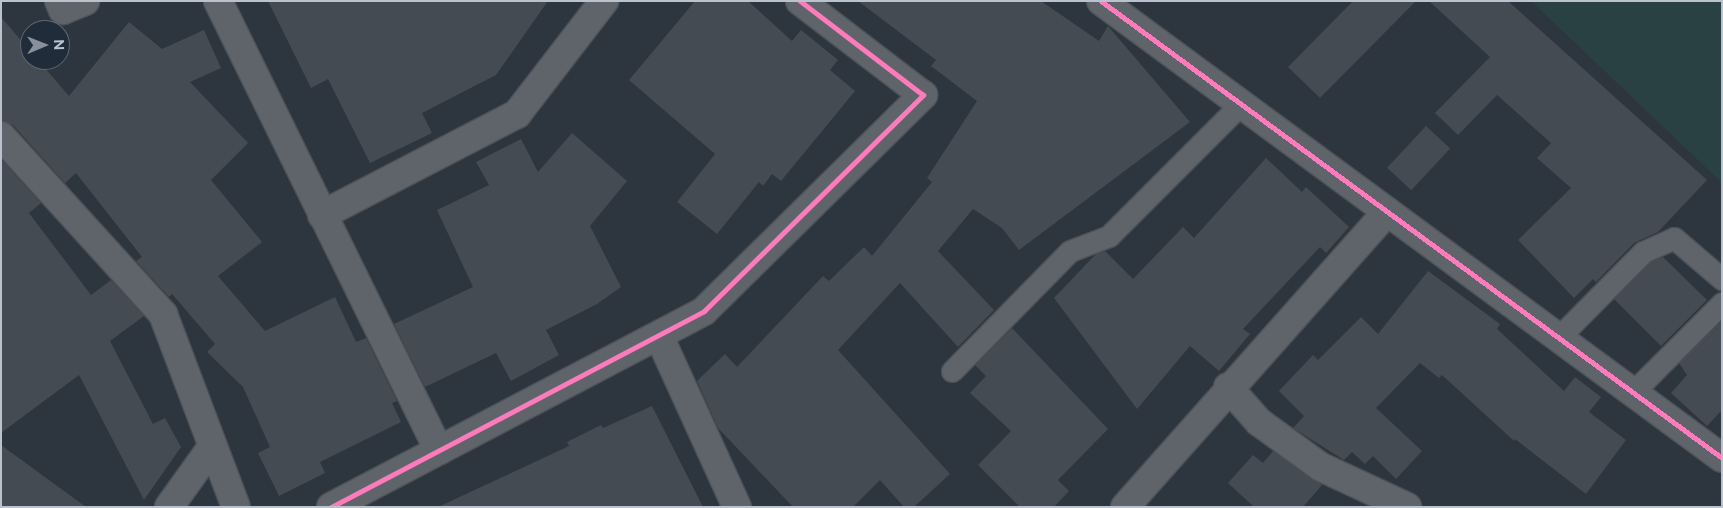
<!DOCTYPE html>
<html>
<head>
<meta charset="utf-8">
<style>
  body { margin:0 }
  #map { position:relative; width:1723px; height:508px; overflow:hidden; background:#2d353e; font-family:Raleway,sans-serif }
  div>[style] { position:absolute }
  .green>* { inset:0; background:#2a4144 }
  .building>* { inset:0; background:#454b52; transform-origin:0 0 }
  .roads { filter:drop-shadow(1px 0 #4c5158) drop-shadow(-1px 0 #4c5158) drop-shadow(0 1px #4c5158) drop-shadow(0 -1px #4c5158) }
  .lane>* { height:21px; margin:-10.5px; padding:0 10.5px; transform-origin:10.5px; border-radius:10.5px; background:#5f646b }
  .street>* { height:28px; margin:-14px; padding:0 14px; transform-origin:14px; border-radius:14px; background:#5f646b }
  .cycleway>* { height:5px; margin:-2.5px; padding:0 2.5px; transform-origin:2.5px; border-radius:2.5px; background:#fd7abc }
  span { translate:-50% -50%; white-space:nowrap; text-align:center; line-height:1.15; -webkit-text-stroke:5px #202c39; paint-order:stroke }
  .frame { position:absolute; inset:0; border:2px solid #b9c2cd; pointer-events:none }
  .north { position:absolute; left:20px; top:20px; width:50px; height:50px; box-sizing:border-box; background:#202c39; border:1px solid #5d6874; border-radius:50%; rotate:89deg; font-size:14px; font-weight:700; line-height:20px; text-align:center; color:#b9c2cd }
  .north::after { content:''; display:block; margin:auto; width:18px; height:22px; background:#88919b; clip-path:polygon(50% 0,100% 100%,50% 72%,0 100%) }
</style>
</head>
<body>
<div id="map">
  <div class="green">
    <i style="clip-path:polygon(1531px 1px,1722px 1px,1722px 183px)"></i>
  </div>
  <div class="building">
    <i style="clip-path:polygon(268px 1px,548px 1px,496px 75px,422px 113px,432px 133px,370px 163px,328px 79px,311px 88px)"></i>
    <i style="clip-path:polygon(695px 1px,748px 1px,792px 41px,801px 30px,838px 60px,830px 70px,855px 91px,781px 181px,772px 174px,763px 186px,759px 182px,717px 234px,677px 202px,715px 154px,629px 80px)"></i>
    <i style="clip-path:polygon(858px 1px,1041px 1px,1099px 41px,1108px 26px,1190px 122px,1019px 250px,1002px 228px,973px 209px,938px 251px,994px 310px,958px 347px,900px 283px,838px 350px,950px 474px,914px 507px,904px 507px,880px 480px,853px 507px,793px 507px,718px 428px,697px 381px,725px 354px,737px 367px,823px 276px,829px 281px,864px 247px,872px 256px,932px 182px,927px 178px,977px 101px,931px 66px,936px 60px)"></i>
    <i style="clip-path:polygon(1353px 1px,1416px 1px,1320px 98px,1288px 67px)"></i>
    <i style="clip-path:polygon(1429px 1px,1508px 1px,1707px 180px,1658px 232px,1634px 243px,1596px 282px,1593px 279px,1574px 298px,1518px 240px,1571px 188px,1537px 158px,1551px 143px,1497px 95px,1458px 135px,1435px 113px,1490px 57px)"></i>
    <i style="clip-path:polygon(1px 17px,30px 51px,30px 60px,38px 60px,69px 96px,129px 22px,162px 49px,204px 30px,221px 68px,190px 82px,248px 143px,211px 180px,262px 242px,218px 276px,265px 331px,335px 297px,356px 342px,366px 338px,397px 401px,392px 403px,401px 422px,320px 462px,325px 473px,279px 496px,258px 453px,270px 447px,243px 387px,207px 352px,215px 344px,172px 294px,169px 297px,136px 261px,142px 257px,76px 173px,65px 183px,13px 125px,1px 121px)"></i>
    <i style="left:1426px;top:126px;width:33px;height:57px;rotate:43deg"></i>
    <i style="clip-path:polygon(572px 133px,627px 181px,590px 226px,621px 287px,597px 304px,546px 330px,559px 355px,511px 381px,496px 353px,425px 387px,394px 324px,473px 287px,437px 210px,489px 185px,476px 162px,521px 139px,538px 172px)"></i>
    <i style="clip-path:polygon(1266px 158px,1302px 192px,1306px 187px,1349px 227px,1326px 253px,1320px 247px,1243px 329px,1250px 334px,1219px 371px,1190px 346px,1137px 409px,1054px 298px,1096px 254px,1105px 251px,1133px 279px,1183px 227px,1194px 238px)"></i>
    <i style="clip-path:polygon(1px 159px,41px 203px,29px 213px,91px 295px,111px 280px,144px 316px,110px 341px,153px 424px,165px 418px,181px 447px,144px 500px,79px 375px,1px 433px)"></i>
    <i style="clip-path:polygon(1663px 257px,1707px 300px,1661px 346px,1614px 299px,1650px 262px)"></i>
    <i style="clip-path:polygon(1428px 271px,1500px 324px,1497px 329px,1564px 391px,1575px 377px,1601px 397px,1589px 412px,1626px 440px,1586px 494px,1515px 439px,1514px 441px,1442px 375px,1439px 378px,1420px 363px,1376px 408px,1422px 451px,1396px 479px,1373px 456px,1365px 464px,1352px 452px,1344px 460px,1293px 428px,1304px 416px,1279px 391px,1313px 355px,1318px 360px,1361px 317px,1378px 334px)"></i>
    <i style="clip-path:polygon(1722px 321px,1722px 410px,1707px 426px,1671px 393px,1687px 375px,1679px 363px)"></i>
    <i style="clip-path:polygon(1012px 328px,1108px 429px,1058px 480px,1069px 491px,1054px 507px,1020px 507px,978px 465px,1011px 431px,970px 393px,986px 376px,975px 365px)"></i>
    <i style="clip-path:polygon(652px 406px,703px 507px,438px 507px,569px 446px,567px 442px,601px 425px,603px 428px)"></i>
    <i style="clip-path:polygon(1px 445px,86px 507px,1px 507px)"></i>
    <i style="clip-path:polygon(1273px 451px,1322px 485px,1303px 507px,1254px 507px,1228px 483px,1253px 455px,1263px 463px)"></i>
  </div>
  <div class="roads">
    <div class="lane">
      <i style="left:1558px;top:338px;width:121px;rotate:-45.3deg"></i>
      <i style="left:1643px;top:252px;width:34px;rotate:-24deg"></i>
      <i style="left:1674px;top:238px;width:63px;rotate:40.5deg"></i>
      <i style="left:952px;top:371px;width:168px;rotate:-45.5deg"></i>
      <i style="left:1070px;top:251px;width:42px;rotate:-21deg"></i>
      <i style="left:1109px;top:236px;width:187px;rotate:-45deg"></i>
      <i style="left:1633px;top:392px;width:126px;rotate:-45deg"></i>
    </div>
    <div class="street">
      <i style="left:59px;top:1px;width:10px;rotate:66deg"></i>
      <i style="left:63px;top:10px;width:24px;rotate:-22deg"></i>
      <i style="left:218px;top:1px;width:501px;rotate:63.84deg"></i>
      <i style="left:1101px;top:1px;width:771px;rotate:36.35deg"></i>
      <i style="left:1px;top:136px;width:241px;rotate:47.7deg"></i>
      <i style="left:163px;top:314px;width:206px;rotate:69.3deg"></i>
      <i style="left:322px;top:215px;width:220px;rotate:-27.4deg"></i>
      <i style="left:517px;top:114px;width:143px;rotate:-52.4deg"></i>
      <i style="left:659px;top:336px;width:188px;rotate:65.5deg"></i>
      <i style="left:1228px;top:387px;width:47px;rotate:48.5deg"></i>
      <i style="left:1259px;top:422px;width:77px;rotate:36deg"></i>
      <i style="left:1321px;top:467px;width:95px;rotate:24.9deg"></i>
      <i style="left:169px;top:507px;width:74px;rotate:-54.4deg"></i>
      <i style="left:331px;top:507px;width:421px;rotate:-27.7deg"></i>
      <i style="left:704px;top:311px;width:308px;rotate:-44.6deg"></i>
      <i style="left:923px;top:95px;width:155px;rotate:-142.6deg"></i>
      <i style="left:1125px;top:507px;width:395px;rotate:-48.4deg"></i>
    </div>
  </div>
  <div class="cycleway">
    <i style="left:1101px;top:1px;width:771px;rotate:36.35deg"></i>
    <i style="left:331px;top:507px;width:421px;rotate:-27.7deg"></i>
    <i style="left:704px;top:311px;width:308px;rotate:-44.6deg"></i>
    <i style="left:923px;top:95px;width:155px;rotate:-142.6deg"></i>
  </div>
  <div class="frame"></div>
  <div class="north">N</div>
</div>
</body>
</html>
